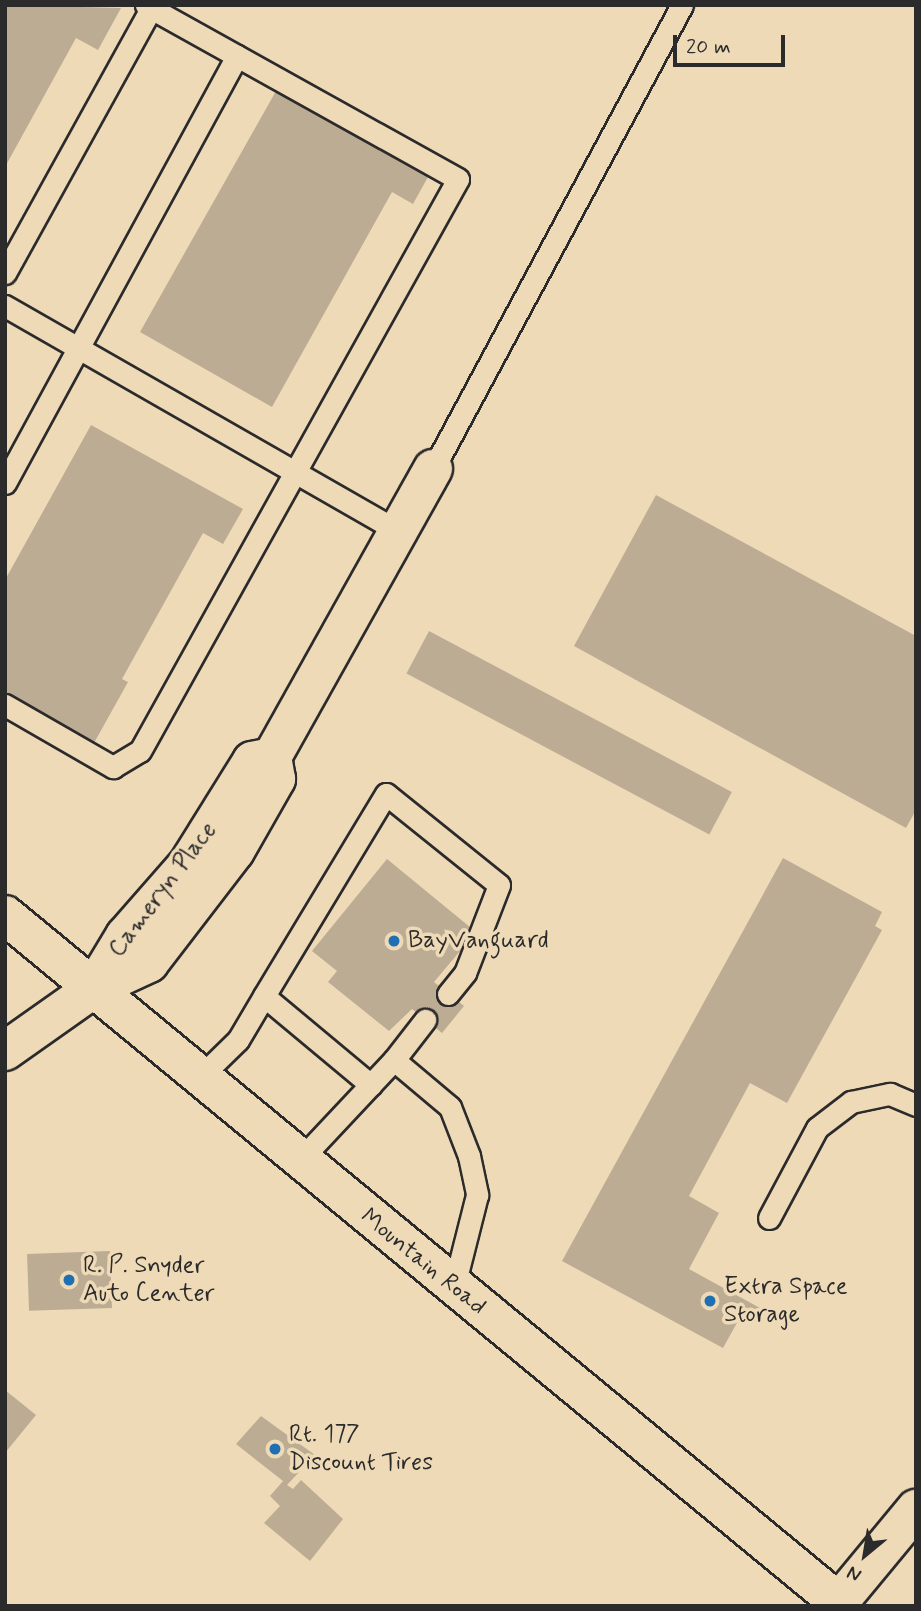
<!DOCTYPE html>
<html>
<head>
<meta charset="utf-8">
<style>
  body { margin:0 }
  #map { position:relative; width:921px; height:1611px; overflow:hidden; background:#efdab8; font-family:Mynerve,sans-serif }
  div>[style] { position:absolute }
  .building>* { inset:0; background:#bcac93; transform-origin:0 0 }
  .roads { filter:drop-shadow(2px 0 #2b2b2b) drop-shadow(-2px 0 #2b2b2b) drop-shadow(0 2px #2b2b2b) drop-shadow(0 -2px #2b2b2b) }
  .service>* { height:21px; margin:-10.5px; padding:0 10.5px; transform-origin:10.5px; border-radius:10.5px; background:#efdab8 }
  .minor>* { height:38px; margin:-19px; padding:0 19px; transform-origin:19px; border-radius:19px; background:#efdab8 }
  .tertiary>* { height:38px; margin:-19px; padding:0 19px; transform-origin:19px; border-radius:19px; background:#efdab8 }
  .secondary>* { height:38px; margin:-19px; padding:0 19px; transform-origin:19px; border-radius:19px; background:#efdab8 }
  .dots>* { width:19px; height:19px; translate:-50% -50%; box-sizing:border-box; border:4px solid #efdab8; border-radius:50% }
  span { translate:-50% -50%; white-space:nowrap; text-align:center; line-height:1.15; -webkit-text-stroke:7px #efdab8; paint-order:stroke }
  .street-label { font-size:24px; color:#2b2b2b }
  .poi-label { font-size:24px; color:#2b2b2b }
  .left { translate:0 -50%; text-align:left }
  .frame { position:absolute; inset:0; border:7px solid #2b2b2b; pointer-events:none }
  .north { position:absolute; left:830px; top:1520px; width:70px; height:70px; -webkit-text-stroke:5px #efdab8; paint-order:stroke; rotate:210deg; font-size:19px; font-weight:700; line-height:28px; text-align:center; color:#2b2b2b }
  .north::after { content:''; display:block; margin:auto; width:24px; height:32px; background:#2b2b2b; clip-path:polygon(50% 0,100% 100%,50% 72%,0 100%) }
  .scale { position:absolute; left:673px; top:35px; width:112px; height:32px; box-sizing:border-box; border:4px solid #2b2b2b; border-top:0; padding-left:9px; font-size:21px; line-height:24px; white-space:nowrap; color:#2b2b2b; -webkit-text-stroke:5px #efdab8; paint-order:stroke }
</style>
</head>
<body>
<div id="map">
  <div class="building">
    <i style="clip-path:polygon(5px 5px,121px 8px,98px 50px,76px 38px,5px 167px)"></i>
    <i style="clip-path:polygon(276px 91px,428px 177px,413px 204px,392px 192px,272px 407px,140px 332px)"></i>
    <i style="clip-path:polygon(91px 425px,243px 509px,223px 544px,203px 533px,122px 679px,128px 682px,94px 743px,5px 693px,5px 580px)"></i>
    <i style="clip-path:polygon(656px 495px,916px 636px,916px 810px,906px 828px,574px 646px)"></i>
    <i style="left:429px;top:631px;width:343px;height:48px;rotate:28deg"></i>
    <i style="clip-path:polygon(783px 858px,882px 912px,875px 926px,882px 930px,787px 1103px,750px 1083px,689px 1196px,719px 1213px,689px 1269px,760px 1308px,754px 1318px,743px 1312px,723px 1348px,562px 1261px)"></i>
    <i style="clip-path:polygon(387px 859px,476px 932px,434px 982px,464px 1006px,442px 1033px,412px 1009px,389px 1031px,328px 982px,337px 971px,312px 951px)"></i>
    <i style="left:110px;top:1251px;width:57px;height:83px;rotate:88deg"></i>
    <i style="clip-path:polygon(5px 1390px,36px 1415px,5px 1453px)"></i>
    <i style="clip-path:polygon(261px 1416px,315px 1455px,287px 1485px,293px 1489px,301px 1480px,343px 1519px,310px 1561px,264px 1523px,280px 1506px,270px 1496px,283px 1481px,236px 1444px)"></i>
  </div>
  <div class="roads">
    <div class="service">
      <i style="left:5px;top:273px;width:303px;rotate:-61.1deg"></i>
      <i style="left:5px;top:306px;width:453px;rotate:29.8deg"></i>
      <i style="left:433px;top:469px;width:527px;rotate:-61.78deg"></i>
      <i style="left:5px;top:483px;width:486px;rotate:-61.5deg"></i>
      <i style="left:5px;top:705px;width:125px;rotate:29.9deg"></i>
      <i style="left:113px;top:767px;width:31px;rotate:-31deg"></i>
      <i style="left:140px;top:751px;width:654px;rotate:-60.93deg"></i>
      <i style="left:458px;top:179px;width:357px;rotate:-150.9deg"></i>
      <i style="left:264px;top:996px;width:236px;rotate:-58.9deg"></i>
      <i style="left:386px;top:794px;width:145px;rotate:38.8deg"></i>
      <i style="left:499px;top:885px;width:94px;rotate:111.1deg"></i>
      <i style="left:465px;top:973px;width:27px;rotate:129deg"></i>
      <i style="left:394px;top:1060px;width:51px;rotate:-52.2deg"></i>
      <i style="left:199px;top:1078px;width:54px;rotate:-44.3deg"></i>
      <i style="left:238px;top:1040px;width:51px;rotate:-59.4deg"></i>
      <i style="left:264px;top:996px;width:139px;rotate:39.8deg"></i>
      <i style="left:299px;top:1161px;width:139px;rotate:-46.8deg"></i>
      <i style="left:394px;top:1060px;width:73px;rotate:40deg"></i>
      <i style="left:450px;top:1107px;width:53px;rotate:68.8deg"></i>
      <i style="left:469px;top:1156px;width:40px;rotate:78deg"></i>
      <i style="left:477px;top:1195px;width:94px;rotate:104.2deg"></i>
      <i style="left:769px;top:1218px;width:102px;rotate:-61.9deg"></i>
      <i style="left:817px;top:1128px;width:43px;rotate:-37.4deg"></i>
      <i style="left:851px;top:1102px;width:40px;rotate:-12deg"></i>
      <i style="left:890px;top:1094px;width:28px;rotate:23deg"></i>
    </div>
    <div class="minor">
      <i style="left:93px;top:989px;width:62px;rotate:-24.9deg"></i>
      <i style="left:149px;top:963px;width:141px;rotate:-52.5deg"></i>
      <i style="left:235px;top:851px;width:83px;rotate:-60.3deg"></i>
      <i style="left:276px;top:779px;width:22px;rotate:-100deg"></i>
      <i style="left:272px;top:757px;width:330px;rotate:-60.8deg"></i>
      <i style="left:93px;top:989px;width:62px;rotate:-58.9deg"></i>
      <i style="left:125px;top:936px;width:96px;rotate:-48.8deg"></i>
      <i style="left:188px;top:864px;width:121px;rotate:-58.1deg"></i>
      <i style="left:252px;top:761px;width:20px;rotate:-11deg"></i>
    </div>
    <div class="tertiary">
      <i style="left:5px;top:1051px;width:108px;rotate:-35.2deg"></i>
      <i style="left:839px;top:1602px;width:121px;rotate:-50.4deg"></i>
    </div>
    <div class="secondary">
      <i style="left:5px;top:915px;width:1086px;rotate:39.51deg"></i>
    </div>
  </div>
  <div class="dots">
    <i style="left:394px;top:941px;background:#1f6fb2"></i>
    <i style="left:69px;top:1280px;background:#1f6fb2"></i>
    <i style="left:710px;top:1301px;background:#1f6fb2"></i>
    <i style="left:275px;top:1449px;background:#1f6fb2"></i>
  </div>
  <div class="street-label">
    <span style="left:163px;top:890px;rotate:-53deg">Cameryn Place</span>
    <span style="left:423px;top:1262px;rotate:39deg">Mountain Road</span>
  </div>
  <div class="poi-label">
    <span class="left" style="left:408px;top:941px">BayVanguard</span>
    <span class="left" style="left:83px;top:1280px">R. P. Snyder<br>Auto Center</span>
    <span class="left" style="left:724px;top:1301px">Extra Space<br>Storage</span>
    <span class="left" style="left:289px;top:1449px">Rt. 177<br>Discount Tires</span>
  </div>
  <div class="frame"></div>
  <div class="north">N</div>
  <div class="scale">20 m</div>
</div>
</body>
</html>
